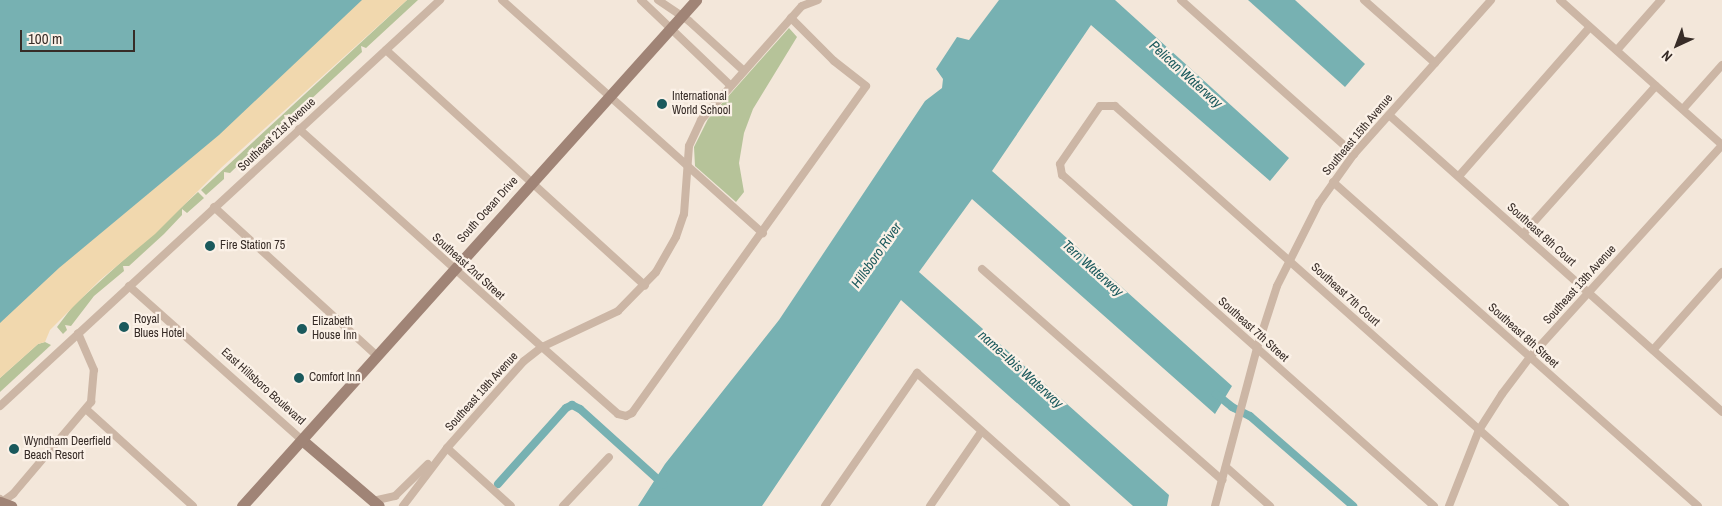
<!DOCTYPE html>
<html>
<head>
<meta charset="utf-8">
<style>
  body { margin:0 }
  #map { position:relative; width:1722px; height:506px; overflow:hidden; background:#f3e7da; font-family:"Archivo Narrow",sans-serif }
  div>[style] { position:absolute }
  .green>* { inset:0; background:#b6c399 }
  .sand>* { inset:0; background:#f1d8ae }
  .water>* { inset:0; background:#77b1b2 }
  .canal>* { height:8px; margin:-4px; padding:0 4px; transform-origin:4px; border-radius:4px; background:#77b1b2 }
  .street>* { height:8px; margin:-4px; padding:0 4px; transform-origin:4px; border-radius:4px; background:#ccb6a5 }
  .secondary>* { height:11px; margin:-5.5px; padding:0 5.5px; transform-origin:5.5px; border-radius:5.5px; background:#a08476 }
  .dots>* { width:14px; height:14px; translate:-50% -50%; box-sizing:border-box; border:2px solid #fbf1e7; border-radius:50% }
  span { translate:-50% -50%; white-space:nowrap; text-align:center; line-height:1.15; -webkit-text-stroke:4.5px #fbf1e7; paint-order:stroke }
  .poi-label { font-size:12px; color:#372c27 }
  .left { translate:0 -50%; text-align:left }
  .street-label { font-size:12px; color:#372c27 }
  .water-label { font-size:14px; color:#1a595c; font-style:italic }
  .north { position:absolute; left:1652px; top:20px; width:50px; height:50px; -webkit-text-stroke:4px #fbf1e7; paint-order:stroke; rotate:223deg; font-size:14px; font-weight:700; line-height:20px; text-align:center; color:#372c27 }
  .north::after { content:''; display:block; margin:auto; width:18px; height:22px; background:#372c27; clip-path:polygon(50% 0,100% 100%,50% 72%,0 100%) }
  .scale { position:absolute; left:20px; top:30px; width:115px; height:22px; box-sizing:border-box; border:2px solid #372c27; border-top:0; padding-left:6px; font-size:15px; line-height:18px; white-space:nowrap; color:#372c27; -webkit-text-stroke:4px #fbf1e7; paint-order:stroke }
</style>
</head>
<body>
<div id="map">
  <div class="green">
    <i style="clip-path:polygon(407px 0,418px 0,366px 48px,361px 46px,362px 52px,295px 114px,284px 115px,285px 120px,230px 173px,224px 172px,224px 179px,206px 195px,201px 190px)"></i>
    <i style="clip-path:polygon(789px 28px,797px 37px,753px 109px,744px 133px,739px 163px,744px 192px,736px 202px,695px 166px,694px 147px,708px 119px)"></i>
    <i style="clip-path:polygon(198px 192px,204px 198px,187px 213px,182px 209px,182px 215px,164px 234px,129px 266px,123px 266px,124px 271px,94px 296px,71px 326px,65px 325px,67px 330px,63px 334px,57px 327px,73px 306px)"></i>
    <i style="clip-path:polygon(45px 342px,51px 345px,0 392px,0 378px,38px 344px)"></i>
  </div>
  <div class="sand">
    <i style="clip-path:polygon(151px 0,407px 0,222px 167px,155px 234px,100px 280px,50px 330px,45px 342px,38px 344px,0 378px,0 114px)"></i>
  </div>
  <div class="water">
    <i style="clip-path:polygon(0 0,362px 0,219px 135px,59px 268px,0 323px)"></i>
    <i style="clip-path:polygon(999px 0,1115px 0,1289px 158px,1270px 181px,1091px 25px,992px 171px,1232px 386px,1215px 414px,972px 199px,919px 272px,1169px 495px,1167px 506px,1133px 506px,901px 300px,762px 506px,638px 506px,665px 464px,779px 320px,925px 101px,942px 88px,943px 79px,936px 69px,957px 37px,969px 40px)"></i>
    <i style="clip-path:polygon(1248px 0,1295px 0,1365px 64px,1345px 87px)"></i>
  </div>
  <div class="canal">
    <i style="left:1216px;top:394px;width:21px;rotate:39deg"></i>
    <i style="left:1232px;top:407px;width:20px;rotate:27deg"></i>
    <i style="left:1250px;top:416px;width:137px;rotate:41.1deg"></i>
    <i style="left:498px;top:484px;width:102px;rotate:-48.2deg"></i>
    <i style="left:566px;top:408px;width:7px;rotate:-27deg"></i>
    <i style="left:572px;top:405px;width:9px;rotate:27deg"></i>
    <i style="left:580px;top:409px;width:113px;rotate:42.1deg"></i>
  </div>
  <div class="street">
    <i style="left:502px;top:0;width:350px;rotate:41.8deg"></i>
    <i style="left:641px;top:0;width:124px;rotate:43.7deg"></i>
    <i style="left:658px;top:0;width:37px;rotate:34deg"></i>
    <i style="left:689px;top:21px;width:74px;rotate:42.3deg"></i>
    <i style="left:1181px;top:0;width:232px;rotate:41.7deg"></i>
    <i style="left:1364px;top:0;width:95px;rotate:41.6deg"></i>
    <i style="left:1560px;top:0;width:217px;rotate:41.8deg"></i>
    <i style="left:386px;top:50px;width:350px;rotate:42.3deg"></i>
    <i style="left:1617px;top:50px;width:67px;rotate:-48.7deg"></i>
    <i style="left:1683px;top:109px;width:59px;rotate:-48.4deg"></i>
    <i style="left:1389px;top:115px;width:446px;rotate:41.7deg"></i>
    <i style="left:299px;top:129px;width:326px;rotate:41.9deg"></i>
    <i style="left:542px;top:347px;width:101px;rotate:41.4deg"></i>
    <i style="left:618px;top:414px;width:8px;rotate:14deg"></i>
    <i style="left:626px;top:416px;width:7px;rotate:-27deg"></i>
    <i style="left:632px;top:413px;width:402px;rotate:-54.4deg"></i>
    <i style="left:866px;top:86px;width:41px;rotate:-142deg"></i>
    <i style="left:834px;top:61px;width:61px;rotate:-135deg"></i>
    <i style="left:1459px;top:176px;width:198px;rotate:-48.7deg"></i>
    <i style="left:1333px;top:182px;width:488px;rotate:41.6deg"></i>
    <i style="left:214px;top:207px;width:219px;rotate:42.4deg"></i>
    <i style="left:1523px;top:234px;width:199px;rotate:-48.1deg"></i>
    <i style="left:982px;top:269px;width:320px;rotate:41.3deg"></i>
    <i style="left:129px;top:286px;width:232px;rotate:41.7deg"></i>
    <i style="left:1653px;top:350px;width:104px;rotate:-48.5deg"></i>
    <i style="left:0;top:406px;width:599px;rotate:-42.7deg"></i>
    <i style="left:87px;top:410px;width:143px;rotate:42.2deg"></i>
    <i style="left:447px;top:448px;width:86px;rotate:42.2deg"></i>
    <i style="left:1226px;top:467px;width:59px;rotate:41.6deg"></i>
    <i style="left:0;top:499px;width:4px;rotate:56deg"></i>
    <i style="left:2px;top:502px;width:14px;rotate:-36deg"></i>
    <i style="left:13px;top:494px;width:121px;rotate:-49.7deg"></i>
    <i style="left:91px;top:402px;width:32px;rotate:-85deg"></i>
    <i style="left:94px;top:370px;width:40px;rotate:-113.4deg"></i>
    <i style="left:373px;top:501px;width:23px;rotate:-13deg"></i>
    <i style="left:395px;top:496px;width:46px;rotate:-44.1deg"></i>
    <i style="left:403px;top:506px;width:73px;rotate:-52.8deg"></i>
    <i style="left:447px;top:448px;width:116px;rotate:-48.5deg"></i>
    <i style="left:524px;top:361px;width:23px;rotate:-38deg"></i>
    <i style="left:542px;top:347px;width:84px;rotate:-25.3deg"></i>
    <i style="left:618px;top:311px;width:54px;rotate:-45.7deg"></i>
    <i style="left:656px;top:272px;width:40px;rotate:-60.3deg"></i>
    <i style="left:676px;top:237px;width:24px;rotate:-71deg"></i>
    <i style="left:684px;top:214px;width:68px;rotate:-85.8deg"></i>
    <i style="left:689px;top:146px;width:29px;rotate:-65deg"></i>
    <i style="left:701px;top:120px;width:152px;rotate:-48.5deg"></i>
    <i style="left:802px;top:6px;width:17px;rotate:-21deg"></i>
    <i style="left:563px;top:506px;width:67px;rotate:-46.8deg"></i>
    <i style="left:825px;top:506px;width:162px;rotate:-55.3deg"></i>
    <i style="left:917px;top:373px;width:200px;rotate:41.8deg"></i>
    <i style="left:930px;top:506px;width:90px;rotate:-55.4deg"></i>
    <i style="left:1215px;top:506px;width:163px;rotate:-75.1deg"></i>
    <i style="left:1257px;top:348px;width:65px;rotate:-72.1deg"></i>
    <i style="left:1277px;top:286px;width:93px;rotate:-63.2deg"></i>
    <i style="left:1319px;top:203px;width:60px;rotate:-54.5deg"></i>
    <i style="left:1354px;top:154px;width:206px;rotate:-48.3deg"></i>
    <i style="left:1434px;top:506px;width:498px;rotate:-138.3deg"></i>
    <i style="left:1062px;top:175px;width:11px;rotate:-100deg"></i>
    <i style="left:1060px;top:164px;width:70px;rotate:-55.4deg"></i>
    <i style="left:1100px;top:106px;width:15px"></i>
    <i style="left:1115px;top:106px;width:602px;rotate:41.63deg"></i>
    <i style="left:1449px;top:506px;width:82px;rotate:-68.5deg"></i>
    <i style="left:1479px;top:430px;width:43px;rotate:-57.4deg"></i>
    <i style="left:1502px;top:394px;width:46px;rotate:-52.9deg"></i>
    <i style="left:1530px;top:357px;width:286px;rotate:-47.8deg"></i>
  </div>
  <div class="secondary">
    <i style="left:302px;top:440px;width:101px;rotate:40.6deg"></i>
    <i style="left:0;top:502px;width:12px;rotate:20deg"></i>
    <i style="left:242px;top:506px;width:680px;rotate:-48.1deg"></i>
  </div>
  <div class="dots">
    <i style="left:662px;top:104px;background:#1a595c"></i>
    <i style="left:210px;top:246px;background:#1a595c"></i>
    <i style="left:124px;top:327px;background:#1a595c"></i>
    <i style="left:302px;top:329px;background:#1a595c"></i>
    <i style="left:299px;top:378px;background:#1a595c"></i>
    <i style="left:14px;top:449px;background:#1a595c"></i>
  </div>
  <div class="poi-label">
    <span class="left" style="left:672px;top:104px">International<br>World School</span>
    <span class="left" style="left:220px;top:246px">Fire Station 75</span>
    <span class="left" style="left:134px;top:327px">Royal<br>Blues Hotel</span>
    <span class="left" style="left:312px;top:329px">Elizabeth<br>House Inn</span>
    <span class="left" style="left:309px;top:378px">Comfort Inn</span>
    <span class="left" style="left:24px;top:449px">Wyndham Deerfield<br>Beach Resort</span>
  </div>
  <div class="street-label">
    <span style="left:277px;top:135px;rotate:-43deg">Southeast 21st Avenue</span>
    <span style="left:1358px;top:135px;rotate:-50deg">Southeast 15th Avenue</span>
    <span style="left:488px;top:210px;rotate:-48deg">South Ocean Drive</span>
    <span style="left:1541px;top:235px;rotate:42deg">Southeast 8th Court</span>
    <span style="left:468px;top:267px;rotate:42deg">Southeast 2nd Street</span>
    <span style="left:1580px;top:285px;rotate:-48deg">Southeast 13th Avenue</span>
    <span style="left:1345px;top:295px;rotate:42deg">Southeast 7th Court</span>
    <span style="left:1253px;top:330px;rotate:42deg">Southeast 7th Street</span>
    <span style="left:1523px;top:336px;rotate:42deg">Southeast 8th Street</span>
    <span style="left:263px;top:387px;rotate:42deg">East Hillsboro Boulevard</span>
    <span style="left:482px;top:392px;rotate:-48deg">Southeast 19th Avenue</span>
  </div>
  <div class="water-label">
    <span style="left:1186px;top:74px;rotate:42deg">Pelican Waterway</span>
    <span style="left:876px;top:255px;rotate:-55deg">Hillsboro River</span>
    <span style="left:1093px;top:268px;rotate:42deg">Tern Waterway</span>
    <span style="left:1021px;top:369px;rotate:42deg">name=Ibis Waterway</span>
  </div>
  <div class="north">N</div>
  <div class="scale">100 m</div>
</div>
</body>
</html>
